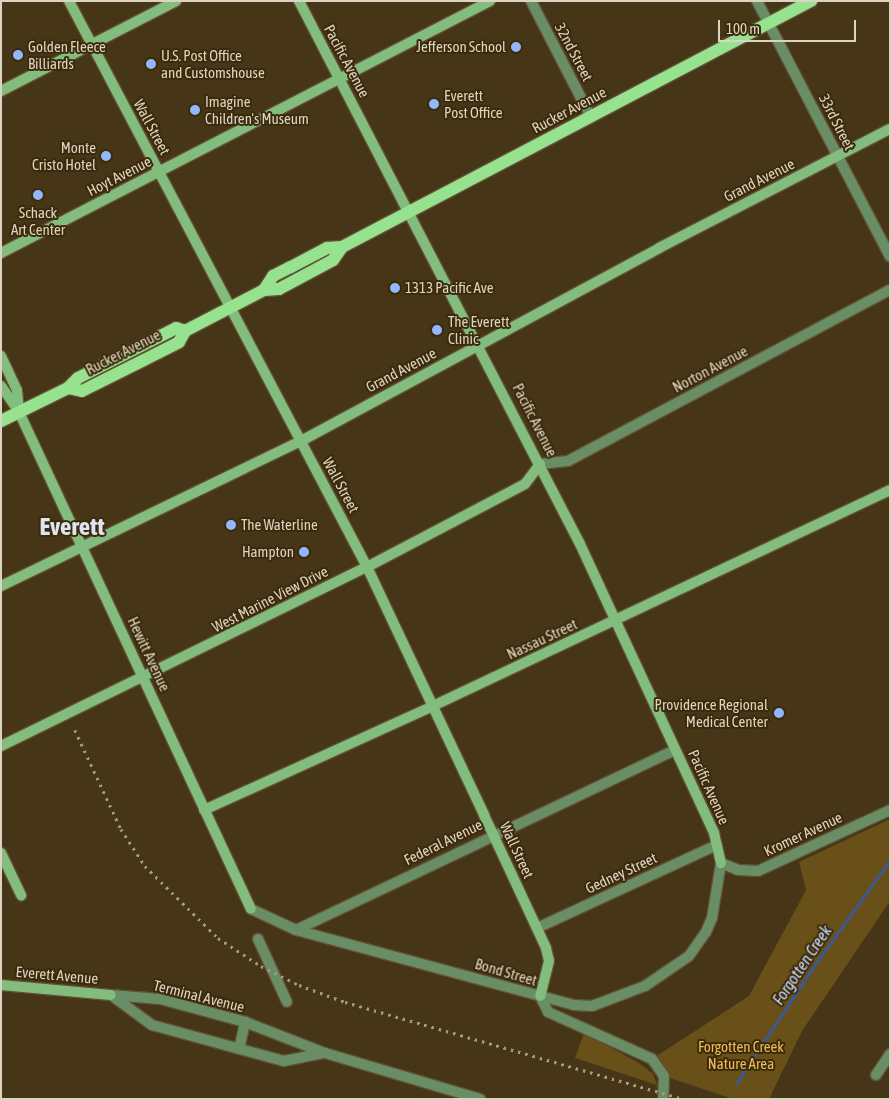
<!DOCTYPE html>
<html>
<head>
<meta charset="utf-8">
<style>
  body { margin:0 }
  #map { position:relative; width:891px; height:1100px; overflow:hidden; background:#463516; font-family:"Asap Condensed",sans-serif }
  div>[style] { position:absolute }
  .green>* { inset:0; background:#694f18 }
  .stream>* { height:2.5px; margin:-1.25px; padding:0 1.25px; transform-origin:1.25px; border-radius:1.25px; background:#3b5992 }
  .roads { filter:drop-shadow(1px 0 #615135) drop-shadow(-1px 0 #615135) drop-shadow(0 1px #615135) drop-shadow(0 -1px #615135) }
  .street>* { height:10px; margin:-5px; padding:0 5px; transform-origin:5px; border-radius:5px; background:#698e66 }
  .secondary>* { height:10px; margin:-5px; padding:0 5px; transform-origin:5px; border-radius:5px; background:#83bd7d }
  .primary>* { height:12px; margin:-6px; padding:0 6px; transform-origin:6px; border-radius:6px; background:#96e28f }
  .rail>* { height:2.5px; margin-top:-1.25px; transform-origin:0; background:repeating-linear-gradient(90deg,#a69a83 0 2.5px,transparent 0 7.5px) }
  .dots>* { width:14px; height:14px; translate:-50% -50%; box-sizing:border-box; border:2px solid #3b2b0b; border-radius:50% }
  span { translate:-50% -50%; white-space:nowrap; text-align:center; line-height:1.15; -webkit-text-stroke:4px #3b2b0b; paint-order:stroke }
  .poi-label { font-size:15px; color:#ddd3c2 }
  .left { translate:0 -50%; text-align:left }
  .right { translate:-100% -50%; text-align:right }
  .street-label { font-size:15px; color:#ddd3c2 }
  .park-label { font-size:15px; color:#efbd59 }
  .water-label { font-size:16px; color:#c5d8fb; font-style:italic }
  .town-label { font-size:25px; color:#dde4f2; font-weight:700 }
  .frame { position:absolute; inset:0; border:2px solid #ddd3c2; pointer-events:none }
  .scale { position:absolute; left:718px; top:20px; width:138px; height:22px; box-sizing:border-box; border:2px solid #ddd3c2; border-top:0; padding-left:6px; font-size:15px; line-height:18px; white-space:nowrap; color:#ddd3c2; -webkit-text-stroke:4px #3b2b0b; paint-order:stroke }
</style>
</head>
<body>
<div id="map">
  <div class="green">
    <i style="clip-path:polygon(890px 819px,890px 901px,802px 1031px,769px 1099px,733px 1099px,664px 1076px,652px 1059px,749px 996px,806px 890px,799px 862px)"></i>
    <i style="clip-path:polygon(584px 1033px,639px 1063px,653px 1074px,657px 1085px,575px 1058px)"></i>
  </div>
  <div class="stream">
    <i style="left:736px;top:1084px;width:141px;rotate:-56.5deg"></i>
    <i style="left:814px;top:966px;width:130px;rotate:-54.4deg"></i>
  </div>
  <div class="roads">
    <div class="street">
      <i style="left:531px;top:1px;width:131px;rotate:62.7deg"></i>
      <i style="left:757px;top:1px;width:288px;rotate:62.5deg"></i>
      <i style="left:540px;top:464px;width:28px;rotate:-6deg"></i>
      <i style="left:568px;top:461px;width:365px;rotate:-28deg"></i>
      <i style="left:251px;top:909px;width:50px;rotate:25deg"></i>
      <i style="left:296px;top:930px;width:288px;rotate:15.1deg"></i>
      <i style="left:574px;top:1005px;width:18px;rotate:3deg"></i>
      <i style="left:592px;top:1006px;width:57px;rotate:-20.7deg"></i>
      <i style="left:645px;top:986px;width:53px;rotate:-34.3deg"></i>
      <i style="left:689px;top:956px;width:29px;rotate:-55deg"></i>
      <i style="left:706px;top:932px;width:15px;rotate:-67deg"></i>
      <i style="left:712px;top:918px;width:56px;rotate:-80.7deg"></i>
      <i style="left:721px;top:863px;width:18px;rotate:22deg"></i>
      <i style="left:738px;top:870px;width:20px;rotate:3deg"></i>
      <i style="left:758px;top:871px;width:145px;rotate:-24.8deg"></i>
      <i style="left:537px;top:928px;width:198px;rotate:-24.8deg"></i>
      <i style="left:296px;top:930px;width:420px;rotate:-25.4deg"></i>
      <i style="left:258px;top:939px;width:69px;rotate:65.3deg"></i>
      <i style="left:111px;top:995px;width:49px;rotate:4.7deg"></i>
      <i style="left:160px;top:999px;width:88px;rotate:15.1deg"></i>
      <i style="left:245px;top:1022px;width:86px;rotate:21.2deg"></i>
      <i style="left:325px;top:1053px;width:162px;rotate:16.5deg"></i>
      <i style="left:111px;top:995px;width:51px;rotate:36.2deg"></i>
      <i style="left:152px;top:1025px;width:137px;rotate:15.3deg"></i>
      <i style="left:284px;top:1061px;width:41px;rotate:-11.3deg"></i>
      <i style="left:540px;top:996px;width:18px;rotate:63deg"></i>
      <i style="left:548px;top:1012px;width:114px;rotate:24.3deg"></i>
      <i style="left:652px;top:1059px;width:21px;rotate:55deg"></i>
      <i style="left:664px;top:1076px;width:23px;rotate:92deg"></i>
      <i style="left:239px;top:1049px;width:28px;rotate:-77deg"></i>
      <i style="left:876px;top:1075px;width:25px;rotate:-56deg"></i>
    </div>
    <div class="secondary">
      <i style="left:69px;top:1px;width:640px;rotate:62.23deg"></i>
      <i style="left:367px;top:567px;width:274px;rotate:64.7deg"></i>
      <i style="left:484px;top:815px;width:147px;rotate:65deg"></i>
      <i style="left:546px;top:948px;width:13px;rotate:77deg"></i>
      <i style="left:549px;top:961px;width:36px;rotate:104deg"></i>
      <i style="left:299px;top:1px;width:611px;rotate:62.64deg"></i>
      <i style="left:580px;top:544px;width:319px;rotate:65.1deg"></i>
      <i style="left:714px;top:833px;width:31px;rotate:77deg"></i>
      <i style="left:1px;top:91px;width:197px;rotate:-27.2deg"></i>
      <i style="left:1px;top:253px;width:550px;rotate:-27.26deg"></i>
      <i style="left:1px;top:356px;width:38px;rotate:65deg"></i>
      <i style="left:17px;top:391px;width:20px;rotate:84deg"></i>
      <i style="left:1px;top:386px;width:32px;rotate:55deg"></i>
      <i style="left:19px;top:412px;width:548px;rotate:64.98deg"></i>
      <i style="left:1px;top:586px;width:333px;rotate:-25.8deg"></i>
      <i style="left:301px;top:441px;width:407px;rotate:-28.3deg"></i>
      <i style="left:659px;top:248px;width:260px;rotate:-27.3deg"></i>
      <i style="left:1px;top:746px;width:407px;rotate:-26.1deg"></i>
      <i style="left:367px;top:567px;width:178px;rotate:-27.7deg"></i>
      <i style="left:525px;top:484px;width:25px;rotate:-53deg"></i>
      <i style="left:204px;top:810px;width:254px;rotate:-24.4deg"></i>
      <i style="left:435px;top:705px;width:503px;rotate:-25.29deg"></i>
      <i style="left:1px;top:853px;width:47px;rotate:64.5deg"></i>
      <i style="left:1px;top:985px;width:110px;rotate:5.2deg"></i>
    </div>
    <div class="primary">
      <i style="left:264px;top:290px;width:17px;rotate:-57deg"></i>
      <i style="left:273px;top:276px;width:20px;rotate:-27deg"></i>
      <i style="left:291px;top:267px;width:41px;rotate:-27.8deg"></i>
      <i style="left:327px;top:248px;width:15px;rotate:-4deg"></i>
      <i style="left:342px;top:247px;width:530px;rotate:-27.68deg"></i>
      <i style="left:68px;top:388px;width:14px;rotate:12deg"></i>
      <i style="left:82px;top:391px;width:69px;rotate:-26.6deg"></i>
      <i style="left:144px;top:360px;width:39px;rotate:-27deg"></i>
      <i style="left:179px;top:342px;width:13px;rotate:-61deg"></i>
      <i style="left:185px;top:331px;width:89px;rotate:-27.4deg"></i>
      <i style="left:264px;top:290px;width:15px;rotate:-4deg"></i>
      <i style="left:279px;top:289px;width:61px;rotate:-28.2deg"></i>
      <i style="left:333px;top:260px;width:16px;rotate:-55deg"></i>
      <i style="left:1px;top:421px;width:75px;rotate:-26.2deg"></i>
      <i style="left:68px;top:388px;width:14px;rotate:-45deg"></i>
      <i style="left:78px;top:378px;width:110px;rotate:-27deg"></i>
      <i style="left:176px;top:328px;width:9px;rotate:18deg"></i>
    </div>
  </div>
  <div class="rail">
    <i style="left:75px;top:730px;width:109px;rotate:65.1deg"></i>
    <i style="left:121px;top:829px;width:44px;rotate:57deg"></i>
    <i style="left:145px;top:866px;width:103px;rotate:44.6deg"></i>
    <i style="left:218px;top:938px;width:51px;rotate:33.1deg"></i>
    <i style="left:261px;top:966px;width:42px;rotate:26.6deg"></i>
    <i style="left:299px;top:985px;width:49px;rotate:20.3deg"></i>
    <i style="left:345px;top:1002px;width:353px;rotate:16deg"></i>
  </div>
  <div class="dots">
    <i style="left:516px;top:47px;background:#92b7fd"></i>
    <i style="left:18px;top:55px;background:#92b7fd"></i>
    <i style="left:151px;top:64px;background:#92b7fd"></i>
    <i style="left:434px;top:104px;background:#92b7fd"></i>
    <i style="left:195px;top:110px;background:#92b7fd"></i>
    <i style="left:106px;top:156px;background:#92b7fd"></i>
    <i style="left:38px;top:195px;background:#92b7fd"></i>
    <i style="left:395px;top:288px;background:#92b7fd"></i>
    <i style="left:437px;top:330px;background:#92b7fd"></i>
    <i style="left:231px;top:525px;background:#92b7fd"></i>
    <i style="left:304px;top:552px;background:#92b7fd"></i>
    <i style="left:779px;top:713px;background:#92b7fd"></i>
  </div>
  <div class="poi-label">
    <span class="left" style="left:28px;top:55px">Golden Fleece<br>Billiards</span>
    <span class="right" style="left:506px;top:47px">Jefferson School</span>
    <span class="left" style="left:161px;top:64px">U.S. Post Office<br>and Customshouse</span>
    <span class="left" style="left:444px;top:104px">Everett<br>Post Office</span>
    <span class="left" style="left:205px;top:110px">Imagine<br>Children's Museum</span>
    <span class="right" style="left:96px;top:156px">Monte<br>Cristo Hotel</span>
    <span style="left:38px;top:221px">Schack<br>Art Center</span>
    <span class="left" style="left:405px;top:288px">1313 Pacific Ave</span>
    <span class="left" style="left:448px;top:330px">The Everett<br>Clinic</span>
    <span class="left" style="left:241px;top:525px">The Waterline</span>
    <span class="right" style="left:294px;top:552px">Hampton</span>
    <span class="right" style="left:768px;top:713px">Providence Regional<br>Medical Center</span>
  </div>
  <div class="street-label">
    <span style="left:574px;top:52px;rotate:62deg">32nd Street</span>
    <span style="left:347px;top:61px;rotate:62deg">Pacific Avenue</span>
    <span style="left:569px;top:110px;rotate:-28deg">Rucker Avenue</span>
    <span style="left:837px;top:122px;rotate:63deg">33rd Street</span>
    <span style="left:152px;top:127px;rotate:62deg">Wall Street</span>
    <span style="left:119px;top:176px;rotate:-27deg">Hoyt Avenue</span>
    <span style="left:759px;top:180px;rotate:-27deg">Grand Avenue</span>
    <span style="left:123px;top:352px;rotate:-27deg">Rucker Avenue</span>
    <span style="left:710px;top:369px;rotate:-28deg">Norton Avenue</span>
    <span style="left:401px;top:370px;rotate:-28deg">Grand Avenue</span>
    <span style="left:535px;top:420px;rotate:63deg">Pacific Avenue</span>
    <span style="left:341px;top:485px;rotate:62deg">Wall Street</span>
    <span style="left:270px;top:599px;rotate:-27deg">West Marine View Drive</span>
    <span style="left:542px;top:639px;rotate:-25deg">Nassau Street</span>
    <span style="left:149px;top:654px;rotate:65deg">Hewitt Avenue</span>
    <span style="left:709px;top:787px;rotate:66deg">Pacific Avenue</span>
    <span style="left:803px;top:834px;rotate:-25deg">Kromer Avenue</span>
    <span style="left:443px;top:842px;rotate:-26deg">Federal Avenue</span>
    <span style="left:517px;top:850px;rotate:65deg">Wall Street</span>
    <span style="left:621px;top:873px;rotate:-25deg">Gedney Street</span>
    <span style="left:506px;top:972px;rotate:16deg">Bond Street</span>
    <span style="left:57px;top:975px;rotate:5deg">Everett Avenue</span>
    <span style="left:199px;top:996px;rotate:14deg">Terminal Avenue</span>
  </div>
  <div class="park-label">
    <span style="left:741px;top:1055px">Forgotten Creek<br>Nature Area</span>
  </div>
  <div class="water-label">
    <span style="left:802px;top:965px;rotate:-56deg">Forgotten Creek</span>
  </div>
  <div class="town-label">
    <span style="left:72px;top:526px">Everett</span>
  </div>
  <div class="frame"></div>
  <div class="scale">100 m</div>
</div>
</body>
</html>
